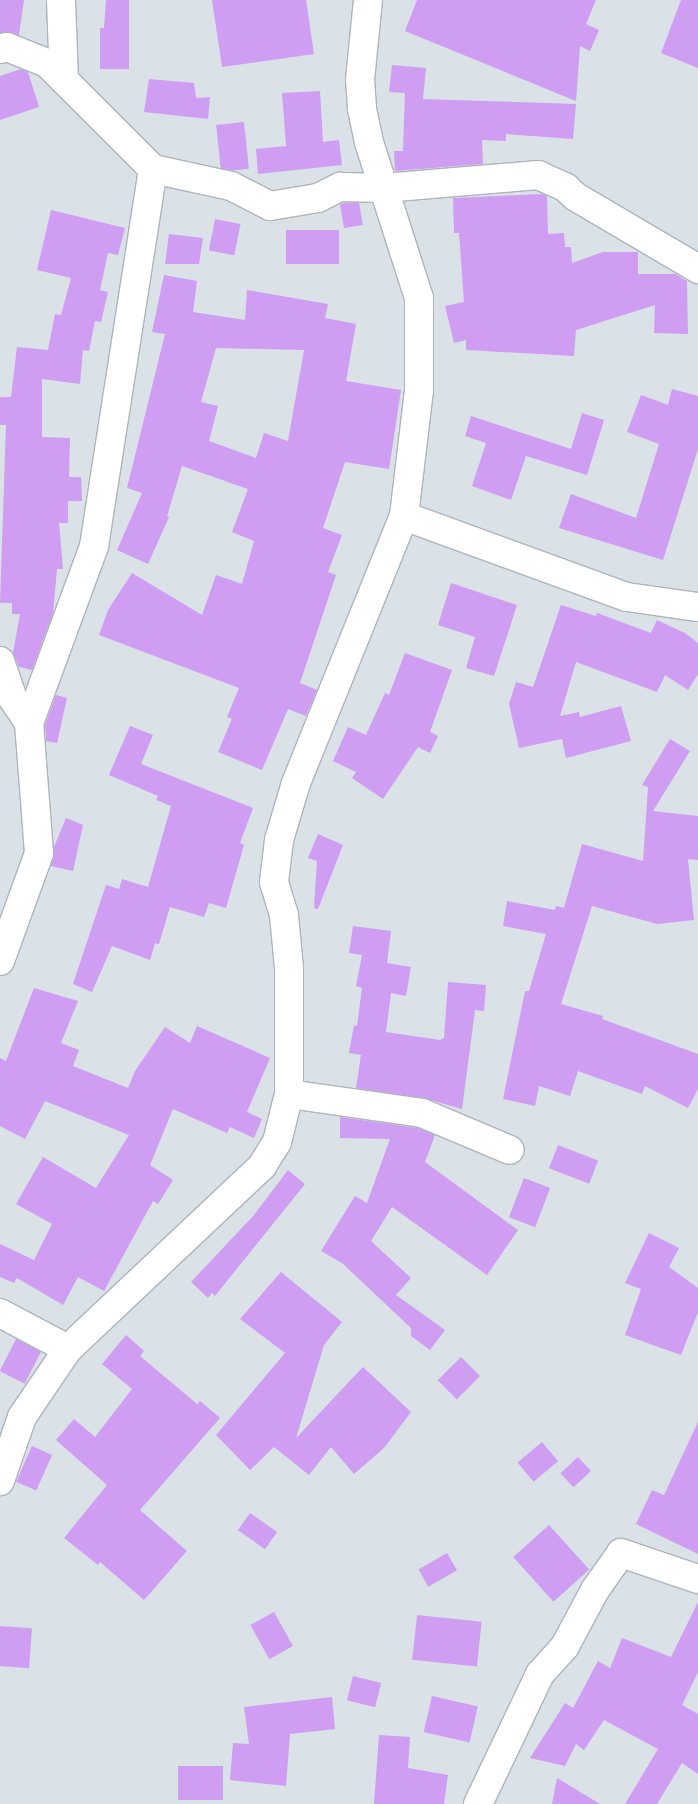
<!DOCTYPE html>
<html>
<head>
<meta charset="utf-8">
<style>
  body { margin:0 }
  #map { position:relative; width:698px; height:1804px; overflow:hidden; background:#dae1e7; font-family:Roboto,sans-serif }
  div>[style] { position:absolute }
  .building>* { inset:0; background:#cf9df2; transform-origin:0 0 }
  .roads { filter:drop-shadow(1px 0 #adb4ba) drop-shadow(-1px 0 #adb4ba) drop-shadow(0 1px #adb4ba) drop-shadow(0 -1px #adb4ba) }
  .street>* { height:28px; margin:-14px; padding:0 14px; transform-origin:14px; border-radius:14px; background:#fff }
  span { translate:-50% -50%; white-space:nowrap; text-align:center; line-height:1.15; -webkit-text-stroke:4px #fff; paint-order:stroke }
</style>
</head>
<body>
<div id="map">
  <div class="building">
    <i style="clip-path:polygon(0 0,24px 0,19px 35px,0 33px)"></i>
    <i style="clip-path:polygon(106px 0,129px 0,129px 69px,100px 69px,100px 28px,104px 28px)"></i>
    <i style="clip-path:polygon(212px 0,306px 0,314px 54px,222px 67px)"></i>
    <i style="clip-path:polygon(417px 0,596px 0,586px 24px,599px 30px,590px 51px,580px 46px,576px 101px,405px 31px)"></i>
    <i style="clip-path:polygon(681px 0,698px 0,698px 68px,661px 53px)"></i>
    <i style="clip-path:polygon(392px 65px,426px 68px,423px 99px,576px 104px,573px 139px,506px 134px,506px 141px,482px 140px,483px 164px,395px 171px,394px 151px,403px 151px,405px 93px,389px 92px)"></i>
    <i style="clip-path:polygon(21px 69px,28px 72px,39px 107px,0 120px,0 76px)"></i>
    <i style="clip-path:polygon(149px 79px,194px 83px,196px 98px,210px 97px,208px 119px,144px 112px)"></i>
    <i style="clip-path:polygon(320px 91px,323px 142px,339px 140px,342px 165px,258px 174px,256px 149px,286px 146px,282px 93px)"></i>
    <i style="left:244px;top:122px;width:47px;height:28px;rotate:84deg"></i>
    <i style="clip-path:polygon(542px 194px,547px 196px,548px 234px,564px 233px,565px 247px,571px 247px,572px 263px,603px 252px,638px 252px,638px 274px,675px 274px,687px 281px,688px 334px,654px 333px,655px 305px,576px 330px,574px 356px,466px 350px,466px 340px,454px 343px,445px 306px,464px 302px,459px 233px,454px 233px,453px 198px)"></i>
    <i style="clip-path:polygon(344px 203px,359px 203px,363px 225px,344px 228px,340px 204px)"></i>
    <i style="clip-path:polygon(51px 210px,125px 228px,118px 255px,108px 253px,100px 290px,108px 292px,101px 322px,95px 321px,89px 351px,83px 350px,80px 384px,42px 379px,42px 437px,70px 438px,69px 477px,81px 477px,82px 501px,68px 501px,68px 523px,59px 523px,63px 569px,57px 569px,53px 613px,32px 670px,19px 667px,13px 653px,20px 614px,12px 614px,12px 603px,0 603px,6px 425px,0 425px,0 397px,11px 397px,17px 347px,48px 350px,55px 314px,61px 315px,71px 278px,37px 270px)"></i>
    <i style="left:215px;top:219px;width:26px;height:32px;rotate:11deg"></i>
    <i style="left:286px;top:230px;width:53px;height:34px"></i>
    <i style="clip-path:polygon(169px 234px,203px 238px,199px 264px,165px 264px)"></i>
    <i style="clip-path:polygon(evenodd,164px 275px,197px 281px,193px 312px,245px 320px,247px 290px,328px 304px,325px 318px,356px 324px,346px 381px,401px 390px,389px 469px,345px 462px,323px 528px,342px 535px,328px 572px,336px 575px,300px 683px,317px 690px,306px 716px,288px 709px,262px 770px,218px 752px,232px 719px,227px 717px,239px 688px,99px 635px,108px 610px,132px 573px,202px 615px,216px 575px,242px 584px,254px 541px,232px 532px,248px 489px,182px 466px,167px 516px,169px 517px,148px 564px,117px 550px,142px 493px,127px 488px,165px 334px,152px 332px,164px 275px,216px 348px,304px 350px,288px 441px,264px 433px,256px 458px,209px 441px,218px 406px,201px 402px,216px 348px)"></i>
    <i style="clip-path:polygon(672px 389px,698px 396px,698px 449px,663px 560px,559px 528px,571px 494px,636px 518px,659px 444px,627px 432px,641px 395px,668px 405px)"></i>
    <i style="clip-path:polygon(582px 413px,604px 420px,587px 475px,526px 456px,511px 500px,472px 486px,486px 443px,465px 436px,471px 416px,571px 449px)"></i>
    <i style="clip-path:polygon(451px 583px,517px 605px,494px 676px,466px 668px,475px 637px,438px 625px)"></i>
    <i style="clip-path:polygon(561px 605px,596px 616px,597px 613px,651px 633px,657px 620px,685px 633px,698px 643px,698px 674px,688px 690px,665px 675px,657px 692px,576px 662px,560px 716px,579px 712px,580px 717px,621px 706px,631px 741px,566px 758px,562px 739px,519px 748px,509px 704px,516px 682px,533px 687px)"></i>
    <i style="clip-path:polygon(405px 653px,452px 670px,430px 732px,438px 736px,430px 753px,418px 747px,383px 799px,352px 778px,356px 772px,333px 761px,348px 727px,366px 735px,385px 693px,389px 695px)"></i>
    <i style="clip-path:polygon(56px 695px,67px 698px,57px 743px,46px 741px,45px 725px)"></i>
    <i style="clip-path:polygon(130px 726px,153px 735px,141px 764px,253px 808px,240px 843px,244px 845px,226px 908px,209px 903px,204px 917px,170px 907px,159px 944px,155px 943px,150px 960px,112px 946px,92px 992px,73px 984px,106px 885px,119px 889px,122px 879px,148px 887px,171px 806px,156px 800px,158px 796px,109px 775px)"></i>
    <i style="clip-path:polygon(670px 739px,690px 751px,653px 811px,698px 816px,698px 860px,688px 859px,694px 920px,657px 924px,592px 906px,561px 1004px,603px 1016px,602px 1019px,698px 1054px,698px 1089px,688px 1108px,645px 1086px,642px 1094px,578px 1071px,570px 1096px,539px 1086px,535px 1106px,503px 1099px,525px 991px,529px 991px,546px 934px,503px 926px,507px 901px,555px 910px,556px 906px,564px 908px,582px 844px,643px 861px,648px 787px,642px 785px)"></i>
    <i style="clip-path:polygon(66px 818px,83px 825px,73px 871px,51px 866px,54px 847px)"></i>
    <i style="clip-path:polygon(318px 834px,343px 845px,318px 909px,314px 908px,317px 861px,308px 858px)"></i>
    <i style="clip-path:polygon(353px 926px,391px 931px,387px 963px,411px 967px,406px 996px,391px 993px,386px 1032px,440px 1040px,444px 1038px,448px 982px,486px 985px,484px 1011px,475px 1010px,462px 1109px,424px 1098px,356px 1088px,361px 1055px,349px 1053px,354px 1025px,357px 1026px,362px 988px,356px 986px,362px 955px,349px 953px)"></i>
    <i style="clip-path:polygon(34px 988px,78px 1001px,61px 1043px,79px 1050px,73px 1066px,128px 1088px,135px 1071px,165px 1027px,190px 1043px,197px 1026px,270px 1058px,247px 1112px,262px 1119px,254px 1138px,230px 1127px,227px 1133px,173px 1109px,150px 1165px,173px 1180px,158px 1204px,153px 1201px,104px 1291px,78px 1277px,63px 1305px,17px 1278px,14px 1283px,0 1277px,0 1244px,34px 1260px,52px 1224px,16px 1204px,43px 1157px,96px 1188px,129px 1135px,45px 1101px,25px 1139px,0 1126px,0 1058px,6px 1061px)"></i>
    <i style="clip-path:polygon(340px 1117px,418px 1128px,435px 1135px,425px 1162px,518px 1230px,487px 1275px,392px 1207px,371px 1241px,411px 1278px,396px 1295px,445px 1330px,430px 1350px,411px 1336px,411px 1328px,342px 1263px,321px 1251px,355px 1196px,367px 1203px,390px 1139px,340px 1138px)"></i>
    <i style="left:558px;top:1145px;width:43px;height:25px;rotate:21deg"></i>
    <i style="clip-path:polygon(288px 1170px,305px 1184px,215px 1296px,212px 1293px,208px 1298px,191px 1282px,254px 1215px)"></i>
    <i style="left:524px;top:1178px;width:28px;height:42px;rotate:21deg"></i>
    <i style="clip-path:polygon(649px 1233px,679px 1248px,669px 1267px,698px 1288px,698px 1312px,681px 1355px,625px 1335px,641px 1289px,625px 1283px)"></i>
    <i style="clip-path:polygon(281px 1272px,342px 1322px,324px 1345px,296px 1438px,363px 1367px,411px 1412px,384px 1448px,354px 1474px,331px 1447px,309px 1475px,274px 1447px,250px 1470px,216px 1435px,285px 1353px,240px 1319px)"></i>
    <i style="clip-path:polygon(126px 1335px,144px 1351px,140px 1356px,197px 1404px,200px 1401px,220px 1418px,140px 1510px,187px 1551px,144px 1600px,100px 1562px,98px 1565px,64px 1538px,107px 1485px,56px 1440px,74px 1419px,95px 1437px,132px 1389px,102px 1364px)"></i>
    <i style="left:16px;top:1339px;width:28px;height:36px;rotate:27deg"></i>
    <i style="left:461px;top:1357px;width:27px;height:33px;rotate:45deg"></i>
    <i style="clip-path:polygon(698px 1422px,698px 1554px,636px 1524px,652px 1490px,664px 1495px)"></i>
    <i style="left:542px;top:1442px;width:25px;height:32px;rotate:50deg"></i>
    <i style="left:32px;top:1446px;width:22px;height:39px;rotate:24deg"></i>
    <i style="left:578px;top:1457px;width:19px;height:24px;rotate:47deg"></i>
    <i style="left:250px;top:1513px;width:33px;height:21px;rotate:35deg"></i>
    <i style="left:549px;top:1525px;width:60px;height:48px;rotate:48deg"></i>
    <i style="left:447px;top:1553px;width:20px;height:33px;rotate:60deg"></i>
    <i style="clip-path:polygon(698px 1602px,698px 1672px,682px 1705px,698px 1714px,698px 1774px,682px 1763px,657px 1804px,625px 1804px,658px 1749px,604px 1720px,584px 1750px,576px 1744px,565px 1766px,530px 1758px,565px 1703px,573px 1708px,598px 1661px,610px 1668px,622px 1638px,671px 1657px)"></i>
    <i style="left:274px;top:1612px;width:39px;height:27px;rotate:61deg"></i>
    <i style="left:417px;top:1615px;width:65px;height:45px;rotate:6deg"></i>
    <i style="left:0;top:1626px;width:32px;height:40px;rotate:4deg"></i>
    <i style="left:353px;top:1676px;width:29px;height:25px;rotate:14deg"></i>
    <i style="left:432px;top:1696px;width:47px;height:37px;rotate:13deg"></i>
    <i style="clip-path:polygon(332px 1697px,335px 1729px,290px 1734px,286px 1786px,230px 1780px,233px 1743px,249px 1744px,244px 1707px)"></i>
    <i style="clip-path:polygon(379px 1735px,410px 1737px,408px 1768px,448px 1775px,444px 1804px,374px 1804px)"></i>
    <i style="left:178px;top:1766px;width:45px;height:34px"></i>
    <i style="clip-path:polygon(557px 1778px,600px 1804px,552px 1804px)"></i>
  </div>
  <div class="roads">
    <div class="street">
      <i style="left:61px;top:0;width:80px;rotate:87.9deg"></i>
      <i style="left:0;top:49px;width:7px;rotate:-16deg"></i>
      <i style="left:7px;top:47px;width:43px;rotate:21.8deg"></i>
      <i style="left:47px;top:63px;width:150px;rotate:45deg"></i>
      <i style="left:153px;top:169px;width:80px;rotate:12.3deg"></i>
      <i style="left:231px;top:186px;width:44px;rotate:27.1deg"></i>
      <i style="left:270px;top:206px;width:49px;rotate:-9.5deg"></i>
      <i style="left:318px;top:198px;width:25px;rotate:-27deg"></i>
      <i style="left:340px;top:187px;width:44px;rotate:1.3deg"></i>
      <i style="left:384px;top:188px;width:155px;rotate:-4.8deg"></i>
      <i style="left:538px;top:175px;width:30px;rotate:24deg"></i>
      <i style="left:565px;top:187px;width:15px;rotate:42deg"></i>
      <i style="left:576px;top:197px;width:142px;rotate:30.5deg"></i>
      <i style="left:404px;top:516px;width:237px;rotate:20deg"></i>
      <i style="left:627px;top:597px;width:72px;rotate:8deg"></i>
      <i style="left:0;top:661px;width:40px;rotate:71.1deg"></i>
      <i style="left:13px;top:699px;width:29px;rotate:56deg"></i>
      <i style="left:0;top:961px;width:115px;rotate:-70.1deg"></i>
      <i style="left:39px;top:853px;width:130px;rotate:-94.4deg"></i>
      <i style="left:29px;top:723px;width:189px;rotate:-69.8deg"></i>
      <i style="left:94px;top:546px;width:382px;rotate:-81.1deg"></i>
      <i style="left:289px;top:1094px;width:134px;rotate:8.1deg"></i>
      <i style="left:422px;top:1113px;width:95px;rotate:22.8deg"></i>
      <i style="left:0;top:1313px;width:77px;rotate:27.9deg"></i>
      <i style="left:68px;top:1349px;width:82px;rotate:124.1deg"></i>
      <i style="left:22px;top:1417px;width:68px;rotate:109deg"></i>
      <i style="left:68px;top:1349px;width:267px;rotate:-43.3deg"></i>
      <i style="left:262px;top:1166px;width:28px;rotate:-58deg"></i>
      <i style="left:277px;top:1142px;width:49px;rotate:-76deg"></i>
      <i style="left:289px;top:1094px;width:126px;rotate:-90deg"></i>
      <i style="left:289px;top:968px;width:53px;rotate:-95.4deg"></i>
      <i style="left:284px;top:915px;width:34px;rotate:-107deg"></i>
      <i style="left:274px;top:882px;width:42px;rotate:-83.2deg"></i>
      <i style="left:279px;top:840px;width:59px;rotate:-73.4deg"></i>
      <i style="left:296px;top:783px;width:288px;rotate:-68deg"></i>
      <i style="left:404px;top:516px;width:126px;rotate:-83.2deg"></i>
      <i style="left:419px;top:391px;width:93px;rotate:-90deg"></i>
      <i style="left:419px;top:298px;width:164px;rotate:-107.8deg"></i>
      <i style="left:369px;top:142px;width:35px;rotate:-102deg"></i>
      <i style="left:362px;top:108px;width:28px;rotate:-94deg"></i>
      <i style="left:360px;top:80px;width:80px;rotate:-84.3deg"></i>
      <i style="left:478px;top:1804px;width:144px;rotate:-64.5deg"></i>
      <i style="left:540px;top:1674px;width:38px;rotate:-48deg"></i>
      <i style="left:565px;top:1646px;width:64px;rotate:-61.8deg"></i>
      <i style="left:595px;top:1590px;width:45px;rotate:-54.9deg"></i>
      <i style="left:621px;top:1553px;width:81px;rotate:18.7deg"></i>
    </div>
  </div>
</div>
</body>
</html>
